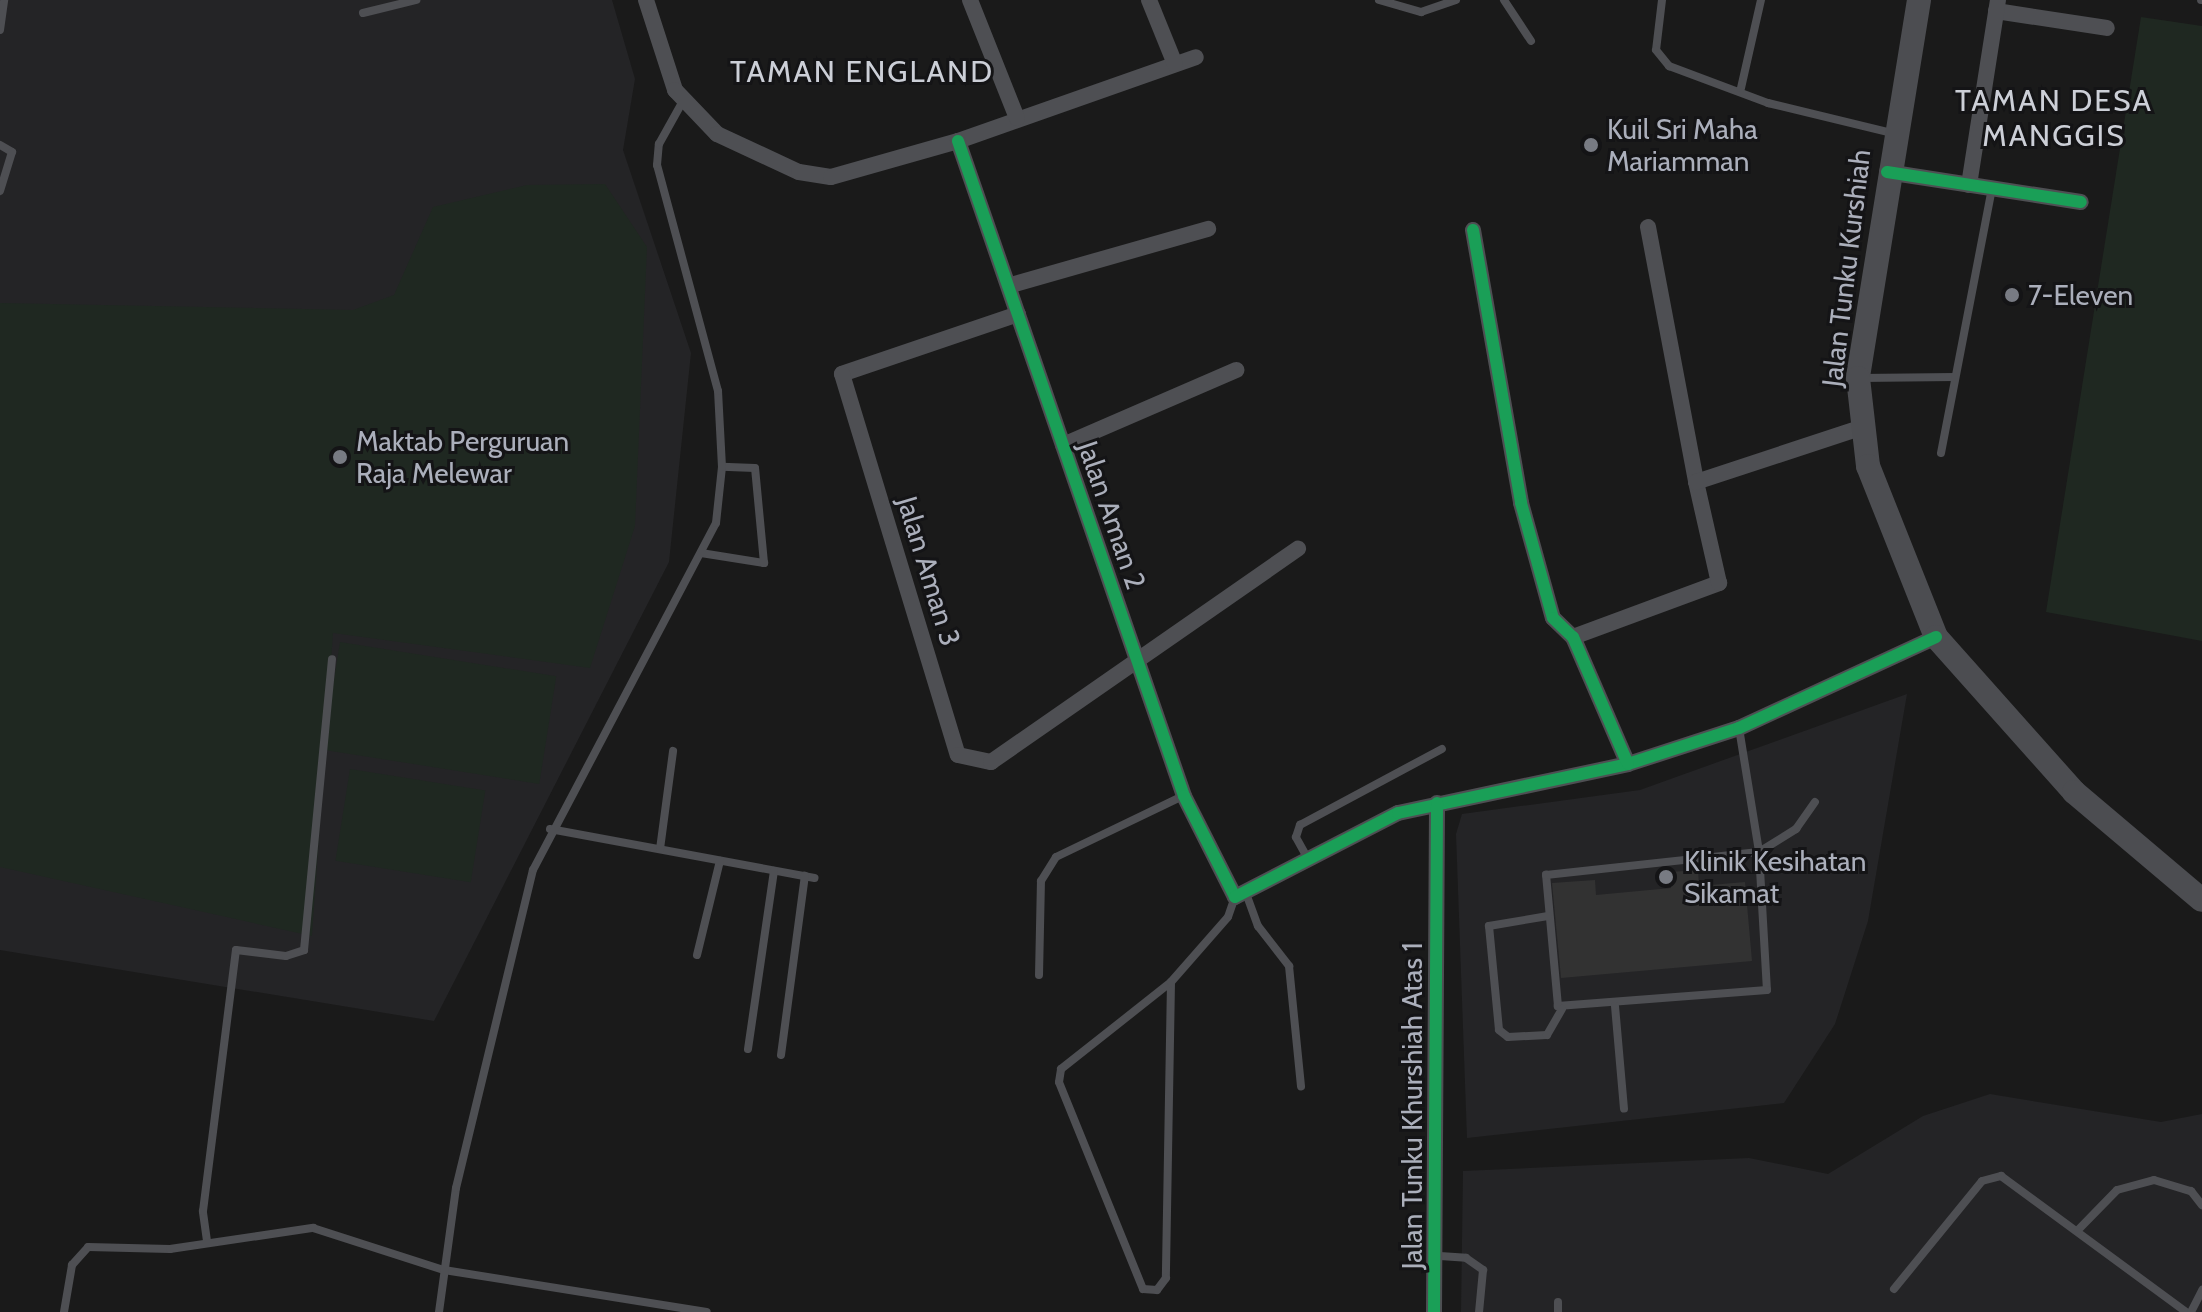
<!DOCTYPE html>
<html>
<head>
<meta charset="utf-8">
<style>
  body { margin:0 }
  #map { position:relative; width:2202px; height:1312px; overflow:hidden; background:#1a1a1a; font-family:Cabin,sans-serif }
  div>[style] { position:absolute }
  .built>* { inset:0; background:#242426 }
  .green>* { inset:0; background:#1f2821; transform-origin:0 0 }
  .building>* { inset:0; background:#323232 }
  .lane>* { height:8px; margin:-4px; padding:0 4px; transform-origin:4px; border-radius:4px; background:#4e4f53 }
  .street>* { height:16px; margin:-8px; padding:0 8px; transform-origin:8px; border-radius:8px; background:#4e4f53 }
  .secondary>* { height:24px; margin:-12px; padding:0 12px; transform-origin:12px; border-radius:12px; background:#4c4d51 }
  .cycleway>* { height:12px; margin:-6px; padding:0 6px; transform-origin:6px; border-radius:6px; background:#1a9f57 }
  .dots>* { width:22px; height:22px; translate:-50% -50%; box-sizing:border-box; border:4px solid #141416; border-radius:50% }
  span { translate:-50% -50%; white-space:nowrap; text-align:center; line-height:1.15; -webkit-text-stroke:6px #141416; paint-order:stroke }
  .poi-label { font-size:28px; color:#abafbb }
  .left { translate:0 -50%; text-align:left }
  .street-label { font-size:28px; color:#abafbb }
  .neighbourhood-label { font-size:30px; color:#cccfd7; letter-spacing:2px }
</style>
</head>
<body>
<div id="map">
  <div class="built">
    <i style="clip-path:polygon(0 0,612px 0,635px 79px,623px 150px,691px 353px,669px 562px,434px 1021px,0 950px)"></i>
    <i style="clip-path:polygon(1907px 694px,1868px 921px,1835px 1024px,1784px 1103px,1467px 1138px,1456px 834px,1462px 814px,1640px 790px)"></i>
    <i style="clip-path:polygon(1990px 1094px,2161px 1122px,2202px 1114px,2202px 1312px,1461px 1312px,1463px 1171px,1749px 1158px,1828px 1174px,1923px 1116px)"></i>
  </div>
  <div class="green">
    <i style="clip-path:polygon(2141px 17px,2202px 26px,2202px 641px,2046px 612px)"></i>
    <i style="clip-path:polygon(605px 184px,647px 247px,635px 526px,590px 668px,333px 633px,312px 936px,0 867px,0 303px,353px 310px,394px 295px,433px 207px,527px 185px)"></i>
    <i style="left:340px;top:642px;width:219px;height:109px;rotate:9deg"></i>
    <i style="left:350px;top:769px;width:137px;height:93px;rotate:9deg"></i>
  </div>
  <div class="building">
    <i style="clip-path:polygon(1698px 870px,1699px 886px,1745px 882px,1752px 961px,1561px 978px,1552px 883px,1595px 880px,1596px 895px,1671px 888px,1670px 872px)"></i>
  </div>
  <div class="lane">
    <i style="left:1379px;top:0;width:44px;rotate:15.9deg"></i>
    <i style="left:1421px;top:12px;width:37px;rotate:-19deg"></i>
    <i style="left:1504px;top:0;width:49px;rotate:56.6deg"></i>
    <i style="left:1662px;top:0;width:50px;rotate:96.8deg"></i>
    <i style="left:1656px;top:50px;width:21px;rotate:51deg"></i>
    <i style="left:1669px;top:66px;width:106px;rotate:20.5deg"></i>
    <i style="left:1768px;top:103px;width:128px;rotate:13.6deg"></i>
    <i style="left:2201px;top:0;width:1px"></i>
    <i style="left:363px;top:13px;width:55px;rotate:-13.8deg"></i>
    <i style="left:0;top:30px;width:30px;rotate:-82deg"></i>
    <i style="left:1741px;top:88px;width:90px;rotate:-77.2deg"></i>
    <i style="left:0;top:145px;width:14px;rotate:30deg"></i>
    <i style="left:12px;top:152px;width:41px;rotate:107.1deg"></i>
    <i style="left:1860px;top:378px;width:95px;rotate:-0.6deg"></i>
    <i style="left:1941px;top:453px;width:270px;rotate:-79.1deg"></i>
    <i style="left:701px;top:553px;width:64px;rotate:9deg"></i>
    <i style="left:764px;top:563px;width:95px;rotate:-95.4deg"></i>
    <i style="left:755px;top:468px;width:33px;rotate:-178deg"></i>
    <i style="left:1739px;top:728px;width:126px;rotate:80.8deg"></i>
    <i style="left:1759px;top:852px;width:44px;rotate:-31.9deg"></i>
    <i style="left:1796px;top:829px;width:33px;rotate:-55deg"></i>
    <i style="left:550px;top:829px;width:269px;rotate:10.5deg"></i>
    <i style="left:660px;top:849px;width:99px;rotate:-82.4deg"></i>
    <i style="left:1759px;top:852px;width:138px;rotate:86.7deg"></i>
    <i style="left:1767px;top:990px;width:210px;rotate:175.6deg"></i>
    <i style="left:1558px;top:1006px;width:132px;rotate:-95.2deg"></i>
    <i style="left:1546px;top:875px;width:214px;rotate:-6.2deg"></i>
    <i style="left:1308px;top:859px;width:25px;rotate:-119deg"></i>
    <i style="left:1296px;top:837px;width:13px;rotate:-72deg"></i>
    <i style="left:1300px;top:825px;width:161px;rotate:-28.2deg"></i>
    <i style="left:1247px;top:896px;width:32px;rotate:70deg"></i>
    <i style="left:1258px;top:926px;width:51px;rotate:52.2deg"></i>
    <i style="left:1289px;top:966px;width:121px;rotate:84.3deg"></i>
    <i style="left:1548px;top:916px;width:60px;rotate:170.4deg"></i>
    <i style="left:1489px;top:926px;width:104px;rotate:84.5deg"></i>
    <i style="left:1499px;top:1030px;width:11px;rotate:38deg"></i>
    <i style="left:1508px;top:1037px;width:39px;rotate:-3deg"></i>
    <i style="left:1547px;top:1035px;width:30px;rotate:-60deg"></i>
    <i style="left:697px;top:955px;width:97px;rotate:-76.3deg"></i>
    <i style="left:1039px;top:975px;width:94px;rotate:-88.8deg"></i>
    <i style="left:1041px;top:881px;width:28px;rotate:-58deg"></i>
    <i style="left:1056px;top:857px;width:141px;rotate:-25.7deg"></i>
    <i style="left:1171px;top:982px;width:296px;rotate:91deg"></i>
    <i style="left:1166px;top:1278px;width:15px;rotate:127deg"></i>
    <i style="left:1157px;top:1290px;width:14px;rotate:-176deg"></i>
    <i style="left:1143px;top:1289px;width:223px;rotate:-112.1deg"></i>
    <i style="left:1059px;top:1082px;width:13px;rotate:-81deg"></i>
    <i style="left:1061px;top:1069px;width:140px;rotate:-38.3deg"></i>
    <i style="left:1171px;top:982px;width:86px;rotate:-48.8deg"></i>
    <i style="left:1228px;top:917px;width:21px;rotate:-71deg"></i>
    <i style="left:1615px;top:1006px;width:103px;rotate:85deg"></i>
    <i style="left:748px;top:1049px;width:180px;rotate:-81.7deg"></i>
    <i style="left:781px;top:1055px;width:181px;rotate:-82.4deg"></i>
    <i style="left:2079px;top:1229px;width:54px;rotate:-45.7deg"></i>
    <i style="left:2117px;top:1190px;width:38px;rotate:-15deg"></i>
    <i style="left:2154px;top:1180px;width:39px;rotate:17deg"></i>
    <i style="left:2191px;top:1191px;width:18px;rotate:52deg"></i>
    <i style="left:207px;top:1241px;width:30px;rotate:-98deg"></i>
    <i style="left:203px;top:1211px;width:263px;rotate:-82.8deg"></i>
    <i style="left:236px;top:950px;width:50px;rotate:6.8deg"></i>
    <i style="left:286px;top:956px;width:19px;rotate:-18deg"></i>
    <i style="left:304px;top:950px;width:292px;rotate:-84.5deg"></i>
    <i style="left:1440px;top:1256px;width:26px;rotate:4deg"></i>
    <i style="left:1466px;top:1258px;width:21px;rotate:35deg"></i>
    <i style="left:1483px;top:1270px;width:42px;rotate:95.4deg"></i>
    <i style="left:1894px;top:1289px;width:139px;rotate:-50.8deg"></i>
    <i style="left:1982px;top:1181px;width:20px;rotate:-15deg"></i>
    <i style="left:2001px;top:1176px;width:230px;rotate:36.3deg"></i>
    <i style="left:64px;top:1312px;width:48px;rotate:-80.3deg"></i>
    <i style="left:72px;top:1265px;width:24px;rotate:-48deg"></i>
    <i style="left:88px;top:1247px;width:82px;rotate:1.4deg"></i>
    <i style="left:170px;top:1249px;width:145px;rotate:-8.4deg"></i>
    <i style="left:313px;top:1228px;width:138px;rotate:17.8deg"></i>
    <i style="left:444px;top:1270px;width:266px;rotate:9.1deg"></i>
    <i style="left:439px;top:1312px;width:125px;rotate:-82.2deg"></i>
    <i style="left:456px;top:1188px;width:327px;rotate:-76.4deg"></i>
    <i style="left:533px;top:870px;width:392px;rotate:-62.2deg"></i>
    <i style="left:716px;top:523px;width:56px;rotate:-83.9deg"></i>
    <i style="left:722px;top:467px;width:76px;rotate:-93deg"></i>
    <i style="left:718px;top:391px;width:234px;rotate:-105.1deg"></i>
    <i style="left:657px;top:165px;width:21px;rotate:-85deg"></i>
    <i style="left:659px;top:144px;width:51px;rotate:-60.9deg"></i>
    <i style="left:1558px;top:1312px;width:10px;rotate:-90deg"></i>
    <i style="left:2191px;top:1312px;width:25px;rotate:-63deg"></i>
  </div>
  <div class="street">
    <i style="left:646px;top:0;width:95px;rotate:72.1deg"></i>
    <i style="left:675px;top:90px;width:61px;rotate:46.3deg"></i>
    <i style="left:717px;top:134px;width:90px;rotate:24.9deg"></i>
    <i style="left:799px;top:172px;width:32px;rotate:9deg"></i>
    <i style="left:831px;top:177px;width:132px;rotate:-15.8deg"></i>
    <i style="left:958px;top:141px;width:252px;rotate:-19.4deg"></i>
    <i style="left:970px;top:0;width:127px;rotate:68.3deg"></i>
    <i style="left:1149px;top:0;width:69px;rotate:67.9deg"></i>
    <i style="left:1996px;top:11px;width:112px;rotate:8.7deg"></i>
    <i style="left:958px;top:141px;width:693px;rotate:70.96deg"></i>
    <i style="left:1184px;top:796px;width:113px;rotate:63.2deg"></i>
    <i style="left:1235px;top:897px;width:183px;rotate:-27.3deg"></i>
    <i style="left:1398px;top:813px;width:235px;rotate:-12deg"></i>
    <i style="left:1628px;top:764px;width:117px;rotate:-18deg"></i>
    <i style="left:1739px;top:728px;width:217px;rotate:-24.8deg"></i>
    <i style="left:1887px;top:172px;width:196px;rotate:8.8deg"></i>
    <i style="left:1969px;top:185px;width:187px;rotate:-81.1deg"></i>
    <i style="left:1648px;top:227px;width:259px;rotate:79.3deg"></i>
    <i style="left:1473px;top:230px;width:277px;rotate:80deg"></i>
    <i style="left:1521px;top:503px;width:119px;rotate:74.5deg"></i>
    <i style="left:1553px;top:618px;width:28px;rotate:44deg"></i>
    <i style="left:1573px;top:637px;width:138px;rotate:66.6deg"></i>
    <i style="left:1011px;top:285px;width:205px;rotate:-15.9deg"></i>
    <i style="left:1018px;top:314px;width:186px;rotate:161.2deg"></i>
    <i style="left:842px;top:374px;width:398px;rotate:73.1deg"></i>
    <i style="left:958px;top:755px;width:34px;rotate:12deg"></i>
    <i style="left:991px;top:762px;width:374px;rotate:-34.8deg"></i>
    <i style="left:1063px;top:445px;width:189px;rotate:-23.4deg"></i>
    <i style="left:1573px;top:637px;width:156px;rotate:-20.3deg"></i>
    <i style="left:1719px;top:583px;width:104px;rotate:-102.8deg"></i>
    <i style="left:1696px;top:482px;width:173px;rotate:-18.2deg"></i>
    <i style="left:1434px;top:1312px;width:509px;rotate:-89.66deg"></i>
  </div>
  <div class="secondary">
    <i style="left:1919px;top:0;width:383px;rotate:99.2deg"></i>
    <i style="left:1858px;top:378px;width:89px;rotate:83.5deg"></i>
    <i style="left:1868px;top:466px;width:184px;rotate:68.3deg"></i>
    <i style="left:1936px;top:637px;width:208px;rotate:48.3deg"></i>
    <i style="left:2074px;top:792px;width:167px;rotate:40.2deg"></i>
  </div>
  <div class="cycleway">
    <i style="left:958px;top:141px;width:693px;rotate:70.96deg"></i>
    <i style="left:1184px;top:796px;width:113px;rotate:63.2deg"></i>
    <i style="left:1235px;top:897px;width:183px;rotate:-27.3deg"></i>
    <i style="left:1398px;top:813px;width:235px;rotate:-12deg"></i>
    <i style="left:1628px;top:764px;width:117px;rotate:-18deg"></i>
    <i style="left:1739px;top:728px;width:217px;rotate:-24.8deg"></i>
    <i style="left:1887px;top:172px;width:196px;rotate:8.8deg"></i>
    <i style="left:1473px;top:230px;width:277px;rotate:80deg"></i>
    <i style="left:1521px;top:503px;width:119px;rotate:74.5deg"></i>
    <i style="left:1553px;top:618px;width:28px;rotate:44deg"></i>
    <i style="left:1573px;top:637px;width:138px;rotate:66.6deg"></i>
    <i style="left:1434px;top:1312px;width:509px;rotate:-89.66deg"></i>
  </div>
  <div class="dots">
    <i style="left:1591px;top:145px;background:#787b83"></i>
    <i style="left:2012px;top:295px;background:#787b83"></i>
    <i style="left:340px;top:457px;background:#787b83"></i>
    <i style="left:1666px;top:877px;background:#787b83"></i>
  </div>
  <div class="poi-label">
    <span class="left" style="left:1607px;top:145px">Kuil Sri Maha<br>Mariamman</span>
    <span class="left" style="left:2028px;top:295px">7-Eleven</span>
    <span class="left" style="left:356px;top:457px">Maktab Perguruan<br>Raja Melewar</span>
    <span class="left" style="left:1684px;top:877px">Klinik Kesihatan<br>Sikamat</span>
  </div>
  <div class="street-label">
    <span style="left:1846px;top:268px;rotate:-83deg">Jalan Tunku Kurshiah</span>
    <span style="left:1112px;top:515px;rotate:71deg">Jalan Aman 2</span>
    <span style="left:929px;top:571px;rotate:73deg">Jalan Aman 3</span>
    <span style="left:1412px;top:1106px;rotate:-90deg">Jalan Tunku Khurshiah Atas 1</span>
  </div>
  <div class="neighbourhood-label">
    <span style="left:862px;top:72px">TAMAN ENGLAND</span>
    <span style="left:2054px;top:118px">TAMAN DESA<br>MANGGIS</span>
  </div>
</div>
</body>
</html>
